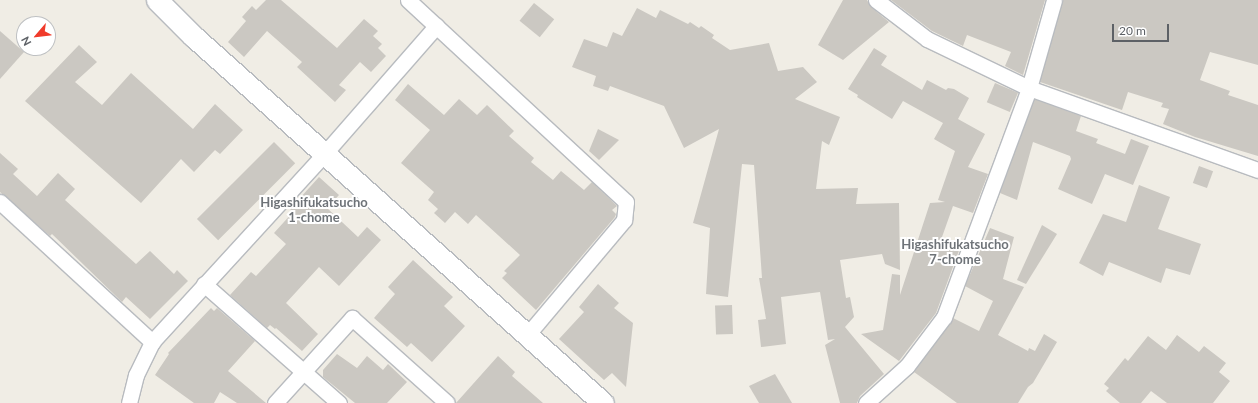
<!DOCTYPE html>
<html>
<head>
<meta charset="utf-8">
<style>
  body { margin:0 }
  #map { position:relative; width:1258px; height:403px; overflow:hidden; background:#f0ede5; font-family:Lato,sans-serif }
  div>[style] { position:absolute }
  .building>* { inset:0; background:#cbc8c2; transform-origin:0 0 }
  .roads { filter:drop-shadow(1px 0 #b8bbbf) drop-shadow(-1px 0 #b8bbbf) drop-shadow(0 1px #b8bbbf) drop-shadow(0 -1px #b8bbbf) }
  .street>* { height:15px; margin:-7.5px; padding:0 7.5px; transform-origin:7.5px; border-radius:7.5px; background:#fff }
  .secondary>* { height:21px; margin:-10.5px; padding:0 10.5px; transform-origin:10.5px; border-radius:10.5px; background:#fff }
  span { translate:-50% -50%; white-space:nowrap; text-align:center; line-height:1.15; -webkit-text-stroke:4px #fff; paint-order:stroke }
  .neighbourhood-label { font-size:13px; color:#6e7378; font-weight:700 }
  .north { position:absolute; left:16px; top:16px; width:40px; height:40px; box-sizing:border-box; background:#fff; border:1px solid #bec0c2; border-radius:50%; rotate:242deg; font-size:11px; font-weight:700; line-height:16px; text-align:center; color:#5d6166 }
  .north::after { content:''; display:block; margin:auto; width:14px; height:18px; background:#f03b2b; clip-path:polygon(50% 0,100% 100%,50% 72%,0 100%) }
  .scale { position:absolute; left:1112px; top:24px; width:57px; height:18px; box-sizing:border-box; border:2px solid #5d6166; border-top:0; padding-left:5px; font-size:12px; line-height:14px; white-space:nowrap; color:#5d6166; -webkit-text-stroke:3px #fff; paint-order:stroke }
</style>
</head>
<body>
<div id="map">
  <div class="building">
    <i style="clip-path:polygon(266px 0,281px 0,337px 48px,364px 19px,378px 31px,373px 36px,382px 44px,378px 48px,386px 56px,371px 72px,360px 62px,339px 85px,346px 90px,335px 102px,297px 67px,302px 62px,267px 31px,244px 57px,228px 42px,246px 21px,242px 17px,252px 6px,256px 10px)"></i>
    <i style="clip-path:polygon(843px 0,867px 0,871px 7px,889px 22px,843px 60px,818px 45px)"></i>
    <i style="clip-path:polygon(891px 0,1045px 0,1023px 75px,1005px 66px,1011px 52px,967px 35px,963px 46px,932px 31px)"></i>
    <i style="clip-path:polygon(1063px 0,1258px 0,1258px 65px,1210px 52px,1200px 80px,1230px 91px,1228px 95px,1258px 105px,1258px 156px,1195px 137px,1163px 124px,1169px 109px,1161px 107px,1163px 103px,1128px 92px,1122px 110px,1040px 82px)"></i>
    <i style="left:534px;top:3px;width:26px;height:23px;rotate:39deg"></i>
    <i style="clip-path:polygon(637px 8px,656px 18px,660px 10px,688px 24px,690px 22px,699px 28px,701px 26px,714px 35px,712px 38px,730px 50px,769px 43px,778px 71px,803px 67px,817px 82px,795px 99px,840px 117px,829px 145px,822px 141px,816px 189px,858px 188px,856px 204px,899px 203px,900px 270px,885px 264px,882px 254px,840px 260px,846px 298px,850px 297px,854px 317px,845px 327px,884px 374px,860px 396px,857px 403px,840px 403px,825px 345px,835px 339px,828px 340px,820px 292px,781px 297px,786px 344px,761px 347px,758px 320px,766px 319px,759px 278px,762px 278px,754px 165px,742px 164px,728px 297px,706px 294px,710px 228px,693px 223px,719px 129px,684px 148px,664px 106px,610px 86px,608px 91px,593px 86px,596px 76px,572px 67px,584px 39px,607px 47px,613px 32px,622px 36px)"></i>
    <i style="clip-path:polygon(0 31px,24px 52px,0 79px)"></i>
    <i style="clip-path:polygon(79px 45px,97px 62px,75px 82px,102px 105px,131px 73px,193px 129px,215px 104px,243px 130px,220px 154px,215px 150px,194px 172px,181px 159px,141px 203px,25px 101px)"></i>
    <i style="clip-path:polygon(874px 48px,887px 56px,881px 65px,922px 90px,927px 80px,946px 90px,948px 88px,954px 89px,969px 98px,958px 119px,985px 134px,968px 167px,988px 174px,973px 213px,953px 206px,942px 237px,961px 245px,936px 313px,899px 361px,861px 334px,883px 330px,892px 274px,900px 275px,900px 295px,930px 203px,945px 202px,938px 200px,955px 151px,934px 139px,943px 123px,903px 101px,892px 119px,857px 97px,858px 95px,848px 89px)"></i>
    <i style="left:995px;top:83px;width:25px;height:21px;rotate:23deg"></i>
    <i style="clip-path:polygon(408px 84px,444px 115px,459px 99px,477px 115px,487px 105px,514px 131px,509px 136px,534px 158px,531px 162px,553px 180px,561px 171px,584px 190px,592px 182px,617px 206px,612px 210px,616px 214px,615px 217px,536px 310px,502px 278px,507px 273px,504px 271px,520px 255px,476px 215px,468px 224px,455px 212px,445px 223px,434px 213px,438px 209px,428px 200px,434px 192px,401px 163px,430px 130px,395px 100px)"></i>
    <i style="clip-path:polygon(1034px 99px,1081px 116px,1076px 131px,1098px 139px,1096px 143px,1125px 154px,1131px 139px,1149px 146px,1133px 185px,1105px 174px,1092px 204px,1058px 189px,1071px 159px,1070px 156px,1033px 142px,1017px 200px,1000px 193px)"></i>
    <i style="clip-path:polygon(598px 129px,619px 140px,599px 160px,589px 151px)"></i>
    <i style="left:274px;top:142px;width:30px;height:109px;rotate:45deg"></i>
    <i style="clip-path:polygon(0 153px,18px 169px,13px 174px,37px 196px,58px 173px,75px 189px,65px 200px,136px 264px,150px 251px,174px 274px,177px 270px,188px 281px,150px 319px,126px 297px,122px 302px,52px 234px,50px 236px,0 192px)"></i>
    <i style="left:1199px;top:166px;width:15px;height:18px;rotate:20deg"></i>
    <i style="clip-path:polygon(319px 177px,339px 195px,327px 208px,358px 237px,367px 227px,381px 240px,339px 286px,319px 267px,286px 303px,318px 334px,302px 351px,276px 328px,275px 329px,270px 325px,267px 328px,230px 295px,251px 272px,256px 276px,286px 244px,274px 233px,293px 212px,290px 209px)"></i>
    <i style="clip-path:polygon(1139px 185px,1170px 197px,1158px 229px,1201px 244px,1190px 275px,1166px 268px,1161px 283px,1109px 262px,1103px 276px,1079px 263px,1103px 214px,1126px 222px)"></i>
    <i style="clip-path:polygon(1042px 225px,1057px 234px,1026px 284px,1017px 280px)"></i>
    <i style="clip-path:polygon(990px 228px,1014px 237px,1003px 279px,1024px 287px,998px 335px,1028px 351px,1029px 348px,1035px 351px,1044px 334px,1057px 342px,1033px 383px,1028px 387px,1018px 403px,957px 403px,914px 372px,953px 318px,979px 331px,993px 301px,965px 286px)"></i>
    <i style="clip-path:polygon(413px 260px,453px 297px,444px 306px,465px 326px,432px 362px,411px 343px,407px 347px,374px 318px,395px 294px,388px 287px)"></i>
    <i style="clip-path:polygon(598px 284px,619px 303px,614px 308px,633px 323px,626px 387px,612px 373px,604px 380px,559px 339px,584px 312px,579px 307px)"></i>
    <i style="left:732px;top:305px;width:29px;height:17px;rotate:88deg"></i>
    <i style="clip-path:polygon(211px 308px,214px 311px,217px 308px,255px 341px,228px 371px,266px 403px,237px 403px,220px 392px,214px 403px,194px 403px,155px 375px,169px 354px,168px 353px)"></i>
    <i style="clip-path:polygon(1177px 335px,1199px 352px,1204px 346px,1226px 363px,1219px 372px,1230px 381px,1213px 403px,1167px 403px,1151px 391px,1141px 403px,1120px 403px,1106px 391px,1109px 388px,1104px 384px,1125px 358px,1128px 361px,1148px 336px,1166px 350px)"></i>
    <i style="clip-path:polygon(337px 354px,357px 368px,367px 356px,383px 370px,388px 364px,407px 382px,387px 403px,355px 403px,323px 377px,323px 370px)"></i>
    <i style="clip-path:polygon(498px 356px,515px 372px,512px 376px,543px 403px,456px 403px)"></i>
    <i style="clip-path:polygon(775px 374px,792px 403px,759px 403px,749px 386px)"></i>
  </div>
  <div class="roads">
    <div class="street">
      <i style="left:408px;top:0;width:297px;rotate:42.8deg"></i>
      <i style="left:626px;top:202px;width:18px;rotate:96deg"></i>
      <i style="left:624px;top:220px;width:150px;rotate:130.1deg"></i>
      <i style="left:876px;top:0;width:64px;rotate:37.4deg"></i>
      <i style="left:927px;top:39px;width:113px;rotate:25.7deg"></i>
      <i style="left:1029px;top:88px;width:243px;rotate:19.7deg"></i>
      <i style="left:0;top:202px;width:207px;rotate:42.6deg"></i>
      <i style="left:204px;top:284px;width:180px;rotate:41.4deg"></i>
      <i style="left:129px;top:403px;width:29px;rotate:-76deg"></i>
      <i style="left:136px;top:375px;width:37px;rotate:-64deg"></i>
      <i style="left:152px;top:342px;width:256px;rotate:-47.5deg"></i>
      <i style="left:325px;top:153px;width:169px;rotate:-48.8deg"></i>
      <i style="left:275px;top:403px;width:115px;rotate:-47.8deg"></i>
      <i style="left:352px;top:318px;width:127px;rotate:41.8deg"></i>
      <i style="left:866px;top:403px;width:55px;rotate:-42.1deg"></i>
      <i style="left:907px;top:366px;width:61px;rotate:-52.9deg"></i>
      <i style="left:944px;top:317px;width:244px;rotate:-69.6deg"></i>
      <i style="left:1029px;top:88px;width:91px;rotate:-74.1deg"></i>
    </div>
    <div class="secondary">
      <i style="left:157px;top:0;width:51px;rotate:45deg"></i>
      <i style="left:193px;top:36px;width:550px;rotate:41.83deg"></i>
    </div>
  </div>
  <div class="neighbourhood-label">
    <span style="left:314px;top:210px">Higashifukatsucho<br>1-chome</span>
    <span style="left:955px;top:252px">Higashifukatsucho<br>7-chome</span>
  </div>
  <div class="north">N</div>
  <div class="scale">20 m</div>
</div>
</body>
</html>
